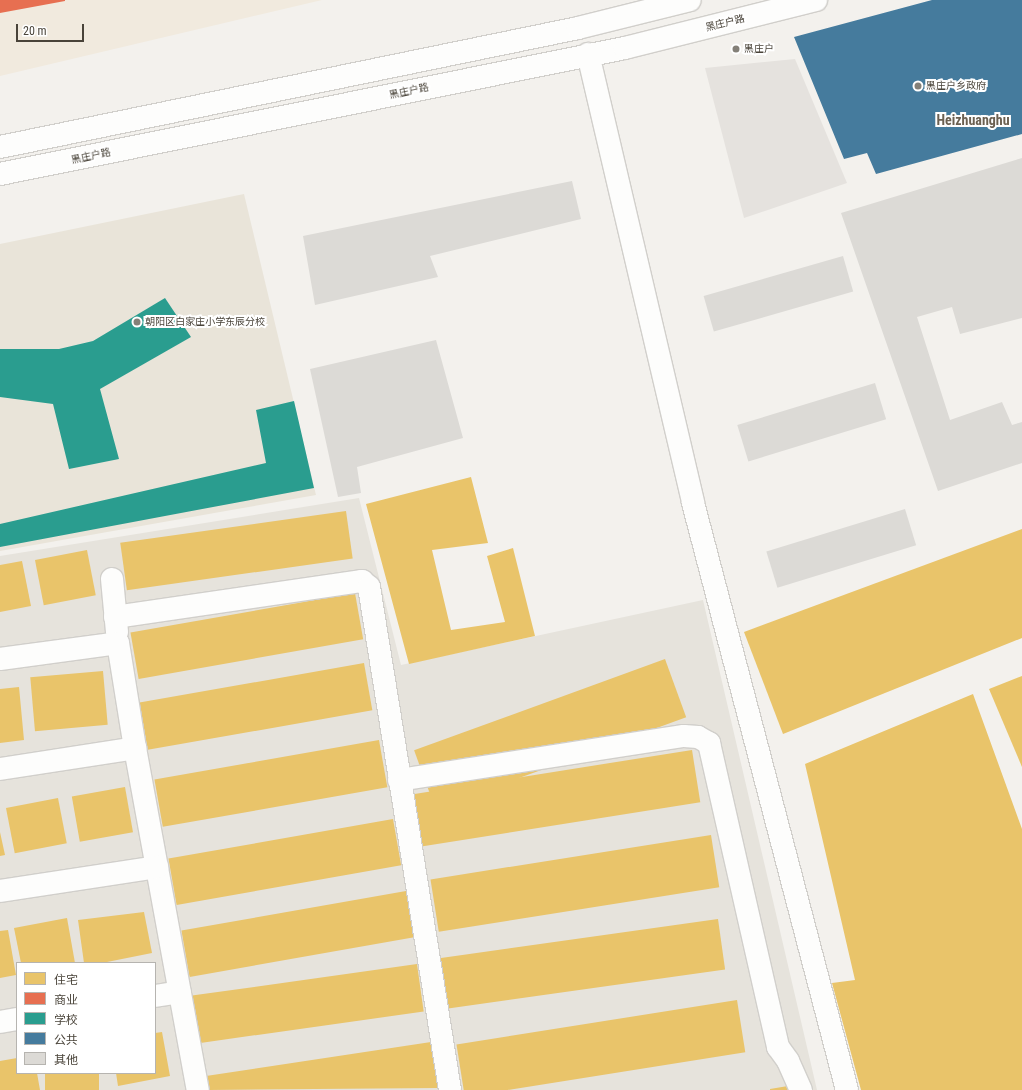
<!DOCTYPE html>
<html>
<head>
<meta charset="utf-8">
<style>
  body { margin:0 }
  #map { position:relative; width:1022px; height:1090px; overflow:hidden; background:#f3f1ed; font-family:"Roboto Condensed","Noto Sans SC",sans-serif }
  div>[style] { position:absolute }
  .residential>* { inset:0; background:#e6e3dc }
  .commercial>* { inset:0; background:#f1eade }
  .education>* { inset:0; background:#e9e4d9 }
  .parking>* { inset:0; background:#e5e2de }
  .homes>* { inset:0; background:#e9c46a; transform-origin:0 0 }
  .shops>* { inset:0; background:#e76f51 }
  .schools>* { inset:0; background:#2a9d8f }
  .public>* { inset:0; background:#457b9d }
  .building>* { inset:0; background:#dcdad6; transform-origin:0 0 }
  .roads { filter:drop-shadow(1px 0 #d1cfcb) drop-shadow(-1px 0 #d1cfcb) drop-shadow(0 1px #d1cfcb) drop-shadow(0 -1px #d1cfcb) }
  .minor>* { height:22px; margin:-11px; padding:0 11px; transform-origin:11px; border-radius:11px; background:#fdfdfc }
  .dots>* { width:11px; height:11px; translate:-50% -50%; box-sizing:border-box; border:2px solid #fff; border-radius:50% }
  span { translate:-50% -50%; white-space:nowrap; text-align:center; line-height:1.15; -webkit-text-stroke:4px #fff; paint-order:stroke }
  .street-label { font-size:10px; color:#494339 }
  .poi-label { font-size:10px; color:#494339 }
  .left { translate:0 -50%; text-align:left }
  .district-label { font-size:14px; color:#6b6051; font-weight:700 }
  .legend { position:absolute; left:16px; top:962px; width:140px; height:112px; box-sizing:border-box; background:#fff; border:1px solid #b6b4b0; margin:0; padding:5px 7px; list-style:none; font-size:12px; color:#494339 }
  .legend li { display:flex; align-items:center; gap:8px; height:20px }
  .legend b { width:20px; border:1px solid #b6b4b0 }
  .scale { position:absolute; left:16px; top:24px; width:68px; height:18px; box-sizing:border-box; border:2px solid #494339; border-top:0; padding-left:5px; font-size:12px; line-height:14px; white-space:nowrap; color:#494339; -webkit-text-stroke:3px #fff; paint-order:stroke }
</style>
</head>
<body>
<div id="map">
  <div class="residential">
    <i style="clip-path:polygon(evenodd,359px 498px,401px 665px,703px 600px,817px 1090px,0 1090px,0 556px,359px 498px,17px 963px,155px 963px,155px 1073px,17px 1073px,17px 963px)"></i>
  </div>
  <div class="commercial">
    <i style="clip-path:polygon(0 0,322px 0,0 76px)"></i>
  </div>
  <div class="education">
    <i style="clip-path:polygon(244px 194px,316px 495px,0 551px,0 244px)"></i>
  </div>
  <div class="parking">
    <i style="clip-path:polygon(795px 59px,847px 183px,744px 218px,705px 68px)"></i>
  </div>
  <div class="homes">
    <i style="clip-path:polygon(471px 477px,488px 543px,432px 550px,451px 630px,505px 622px,487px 556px,513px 548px,535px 636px,409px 664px,366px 504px)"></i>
    <i style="left:346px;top:511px;width:48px;height:228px;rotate:82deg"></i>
    <i style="clip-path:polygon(1022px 529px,1022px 638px,783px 734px,744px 632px)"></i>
    <i style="left:87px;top:550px;width:46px;height:53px;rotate:79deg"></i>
    <i style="clip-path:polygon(22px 561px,31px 606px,0 612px,0 565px)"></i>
    <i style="left:355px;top:593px;width:47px;height:228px;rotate:80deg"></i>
    <i style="left:665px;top:659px;width:62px;height:267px;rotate:70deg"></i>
    <i style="left:364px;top:663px;width:48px;height:228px;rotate:80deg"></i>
    <i style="left:103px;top:671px;width:54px;height:73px;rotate:85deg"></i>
    <i style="clip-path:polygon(1022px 676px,1022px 767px,989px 689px)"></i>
    <i style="clip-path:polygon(19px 687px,24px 740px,0 743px,0 689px)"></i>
    <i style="clip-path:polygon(973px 694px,1022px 829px,1022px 1090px,861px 1090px,832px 983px,855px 980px,805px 764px)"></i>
    <i style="left:379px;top:740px;width:48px;height:228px;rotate:80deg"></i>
    <i style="left:692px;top:750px;width:53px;height:284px;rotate:81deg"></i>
    <i style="left:125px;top:787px;width:46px;height:54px;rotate:80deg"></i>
    <i style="left:58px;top:798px;width:46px;height:53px;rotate:79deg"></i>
    <i style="left:393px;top:819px;width:47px;height:228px;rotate:80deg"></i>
    <i style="clip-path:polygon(0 832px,5px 855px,0 856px)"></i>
    <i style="left:711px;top:835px;width:53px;height:284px;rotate:81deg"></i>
    <i style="left:406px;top:891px;width:47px;height:228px;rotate:80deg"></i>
    <i style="clip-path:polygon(144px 912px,152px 953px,102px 963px,84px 963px,78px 920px)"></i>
    <i style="clip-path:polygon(67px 918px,75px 963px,21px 963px,14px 928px)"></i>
    <i style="left:718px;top:919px;width:51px;height:285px;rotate:82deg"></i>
    <i style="clip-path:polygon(8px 930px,16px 975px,0 978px,0 931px)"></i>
    <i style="left:417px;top:964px;width:48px;height:229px;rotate:82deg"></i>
    <i style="left:737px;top:1000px;width:53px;height:284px;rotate:81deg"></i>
    <i style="clip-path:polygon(162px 1032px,170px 1076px,118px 1086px,116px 1073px,155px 1073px,155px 1033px)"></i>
    <i style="clip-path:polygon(431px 1042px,439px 1088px,208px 1090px,206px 1076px)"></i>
    <i style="clip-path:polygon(17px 1058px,17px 1073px,37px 1073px,40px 1090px,0 1090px,0 1061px)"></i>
    <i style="left:45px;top:1073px;width:54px;height:17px"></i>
    <i style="clip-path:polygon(788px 1086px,789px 1090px,770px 1090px,770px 1089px)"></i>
  </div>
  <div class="shops">
    <i style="clip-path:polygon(0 0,65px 0,65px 1px,0 13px)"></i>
  </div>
  <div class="schools">
    <i style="clip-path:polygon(165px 298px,191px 337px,100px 389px,119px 459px,69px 469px,53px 404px,0 397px,0 349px,59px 349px,93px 341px)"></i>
    <i style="clip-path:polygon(294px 401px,314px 488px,0 547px,0 524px,266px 463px,256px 410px)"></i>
  </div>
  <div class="public">
    <i style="clip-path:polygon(932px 0,1022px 0,1022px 134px,876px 174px,867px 153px,844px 159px,794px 37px)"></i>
  </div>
  <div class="building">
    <i style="clip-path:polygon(1022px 158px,1022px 318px,960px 334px,952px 307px,917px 317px,950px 420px,1002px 402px,1012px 425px,1022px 422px,1022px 463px,938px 491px,841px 213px)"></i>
    <i style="clip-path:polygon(572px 181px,581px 219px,430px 256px,438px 277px,315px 305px,303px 236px)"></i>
    <i style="left:843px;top:256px;width:37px;height:145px;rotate:74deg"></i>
    <i style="clip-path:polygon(436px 340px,463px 438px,357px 467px,361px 493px,338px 497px,310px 369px)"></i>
    <i style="left:875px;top:383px;width:38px;height:144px;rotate:73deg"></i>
    <i style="left:905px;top:509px;width:38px;height:145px;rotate:73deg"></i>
  </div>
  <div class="roads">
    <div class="minor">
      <i style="left:588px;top:54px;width:461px;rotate:76.8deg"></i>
      <i style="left:693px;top:503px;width:607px;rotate:75.3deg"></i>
      <i style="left:0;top:147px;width:590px;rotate:-11.63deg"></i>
      <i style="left:578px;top:28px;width:115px;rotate:-14deg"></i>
      <i style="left:0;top:174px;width:638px;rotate:-11.4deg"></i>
      <i style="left:625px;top:48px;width:197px;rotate:-14.1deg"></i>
      <i style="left:112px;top:579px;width:53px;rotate:84.6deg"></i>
      <i style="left:115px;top:617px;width:250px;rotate:-8.3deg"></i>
      <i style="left:362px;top:581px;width:9px;rotate:41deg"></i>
      <i style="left:369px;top:587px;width:509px;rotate:80.85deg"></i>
      <i style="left:0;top:659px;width:119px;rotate:-7.7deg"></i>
      <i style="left:118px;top:643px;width:106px;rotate:80.8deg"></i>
      <i style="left:0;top:769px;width:137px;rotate:-8.8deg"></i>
      <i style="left:135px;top:748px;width:348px;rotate:79.6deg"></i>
      <i style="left:399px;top:780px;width:288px;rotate:-8.8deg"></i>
      <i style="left:684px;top:736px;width:14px;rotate:4deg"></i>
      <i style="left:698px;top:737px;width:13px;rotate:29deg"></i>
      <i style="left:709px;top:743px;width:312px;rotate:77.2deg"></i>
      <i style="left:778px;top:1047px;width:17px;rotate:54deg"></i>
      <i style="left:788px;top:1061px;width:32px;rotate:66deg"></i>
      <i style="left:0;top:891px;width:159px;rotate:-8.7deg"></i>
      <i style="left:155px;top:996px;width:25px;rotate:-9deg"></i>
      <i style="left:0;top:1022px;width:17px;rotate:-10deg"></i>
    </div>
  </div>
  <div class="dots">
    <i style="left:736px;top:49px;background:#848078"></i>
    <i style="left:918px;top:86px;background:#848078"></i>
    <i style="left:137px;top:322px;background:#848078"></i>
  </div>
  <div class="street-label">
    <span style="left:725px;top:23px;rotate:-14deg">黑庄户路</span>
    <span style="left:409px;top:91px;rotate:-12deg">黑庄户路</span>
    <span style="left:91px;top:156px;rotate:-12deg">黑庄户路</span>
  </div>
  <div class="poi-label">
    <span class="left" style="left:744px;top:49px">黑庄户</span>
    <span class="left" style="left:926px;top:86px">黑庄户乡政府</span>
    <span class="left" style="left:145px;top:322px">朝阳区白家庄小学东辰分校</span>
  </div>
  <div class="district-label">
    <span style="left:973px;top:120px">Heizhuanghu</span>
  </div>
  <ul class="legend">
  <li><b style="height:11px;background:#e9c46a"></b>住宅</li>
  <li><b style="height:11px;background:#e76f51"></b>商业</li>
  <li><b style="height:11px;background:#2a9d8f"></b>学校</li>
  <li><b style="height:11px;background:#457b9d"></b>公共</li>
  <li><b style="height:11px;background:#dcdad6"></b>其他</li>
  </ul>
  <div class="scale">20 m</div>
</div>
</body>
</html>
